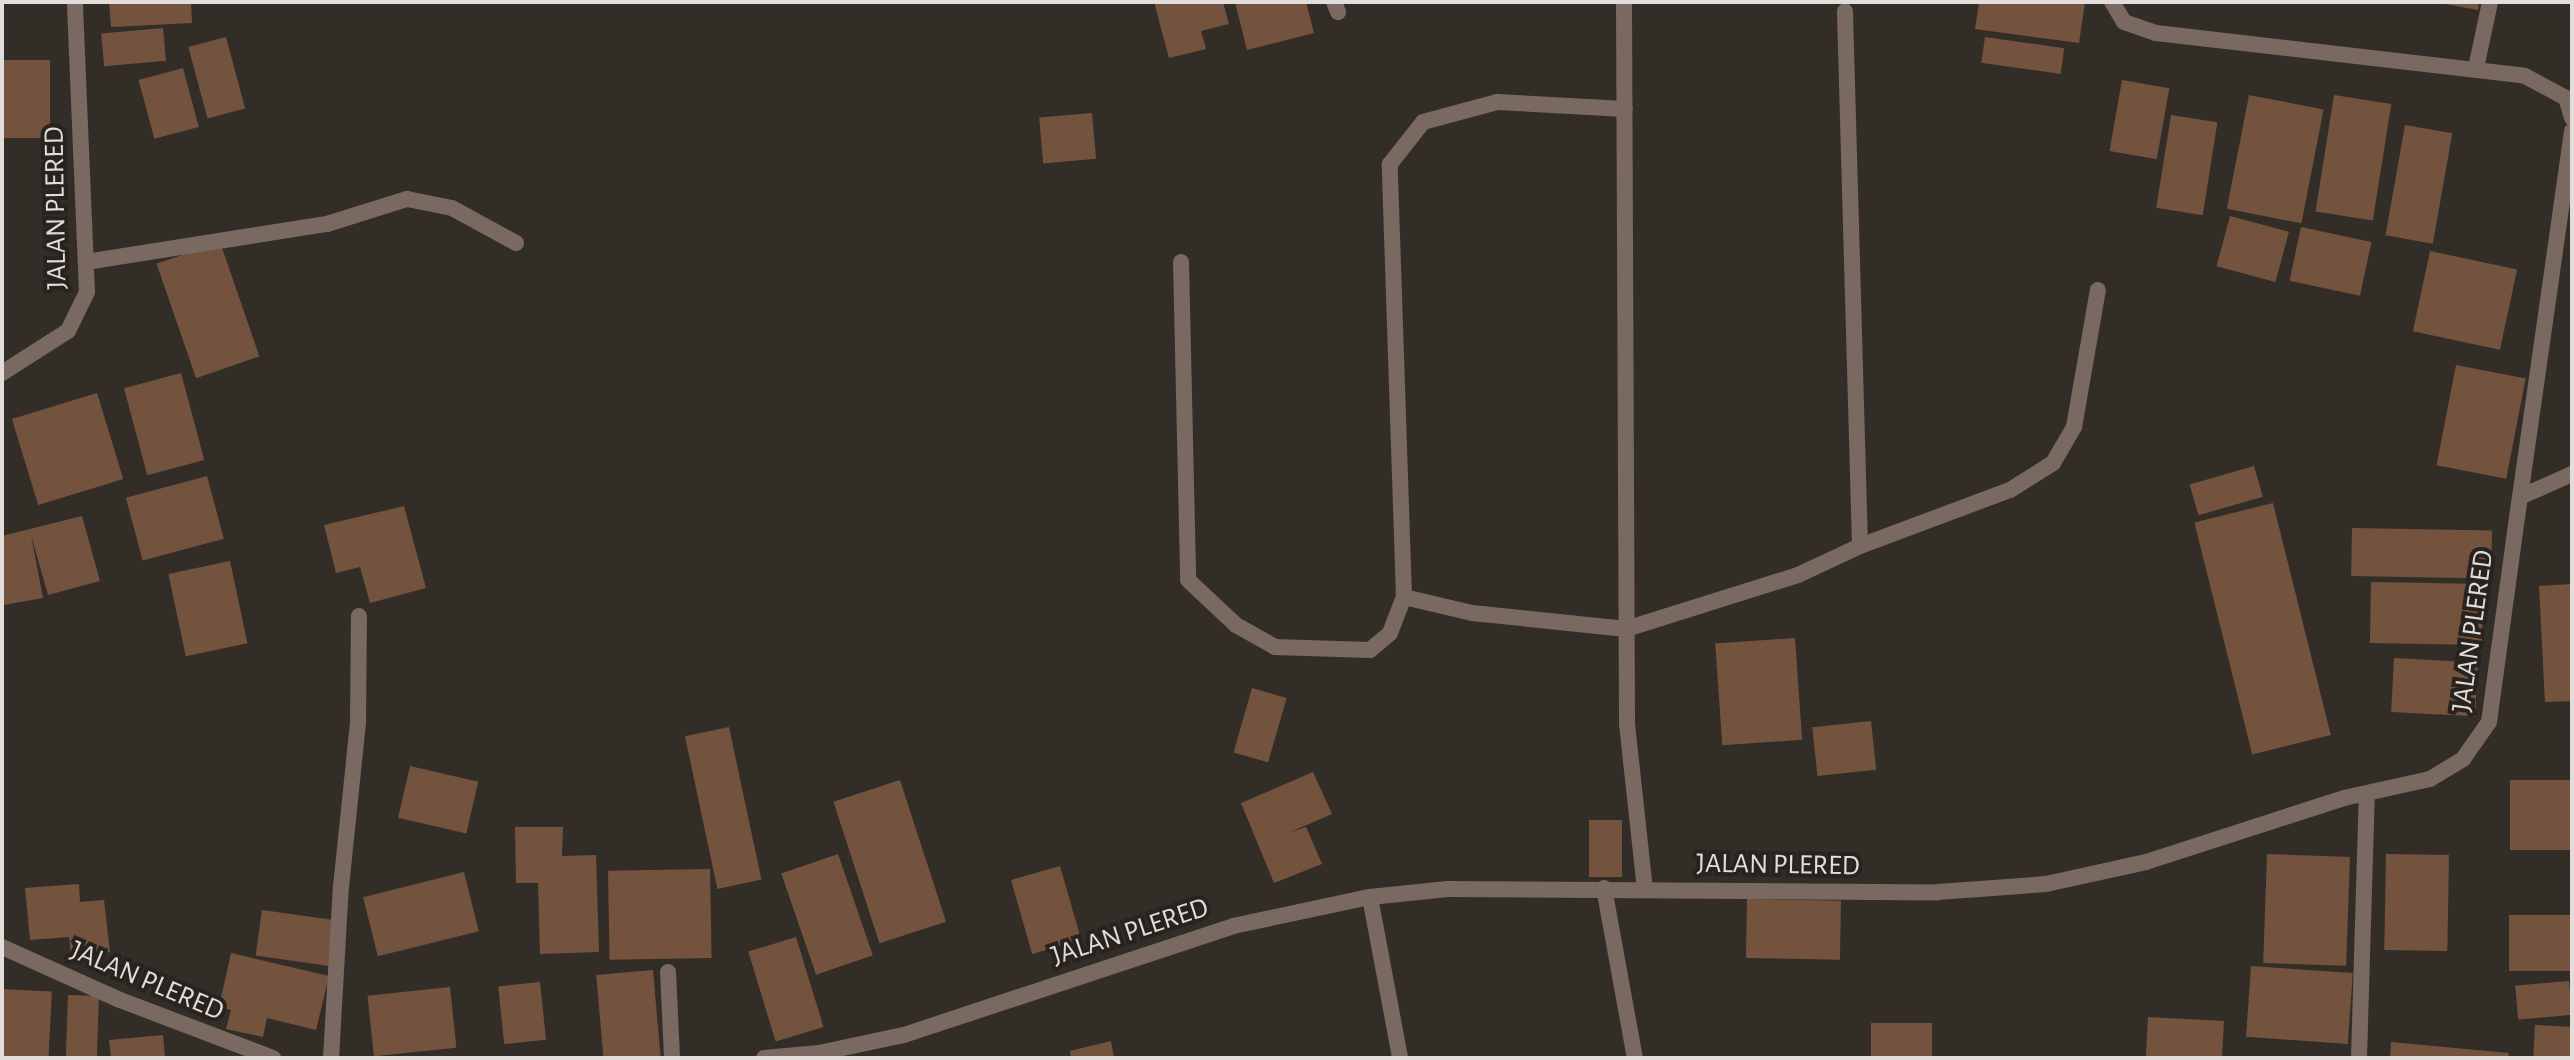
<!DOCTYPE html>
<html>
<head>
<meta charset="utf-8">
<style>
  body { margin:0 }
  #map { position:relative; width:2574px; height:1060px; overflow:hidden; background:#332d28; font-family:"Alegreya Sans",sans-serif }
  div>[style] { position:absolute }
  .building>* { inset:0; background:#74533e; transform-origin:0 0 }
  .lane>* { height:16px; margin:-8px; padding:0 8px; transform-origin:8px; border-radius:8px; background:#796960 }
  .street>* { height:16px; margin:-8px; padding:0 8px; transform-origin:8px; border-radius:8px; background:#796960 }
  span { translate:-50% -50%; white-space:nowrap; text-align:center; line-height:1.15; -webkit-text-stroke:8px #29231f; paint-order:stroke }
  .street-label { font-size:28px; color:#e1ddda }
  .frame { position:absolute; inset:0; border:4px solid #e1ddda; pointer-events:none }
</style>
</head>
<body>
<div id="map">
  <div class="building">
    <i style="clip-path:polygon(109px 2px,191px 2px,192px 23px,111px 27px)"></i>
    <i style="clip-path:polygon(1154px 2px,1223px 2px,1229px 24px,1201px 31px,1206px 49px,1169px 58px)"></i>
    <i style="clip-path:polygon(1235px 2px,1306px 2px,1314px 33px,1247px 50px)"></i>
    <i style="clip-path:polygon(1979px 2px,2085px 2px,2079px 43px,1975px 29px)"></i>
    <i style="clip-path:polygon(2434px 2px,2479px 2px,2478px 10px)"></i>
    <i style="left:163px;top:28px;width:33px;height:62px;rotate:85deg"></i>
    <i style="left:226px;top:37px;width:74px;height:39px;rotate:75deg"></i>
    <i style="left:1985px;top:37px;width:80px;height:26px;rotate:8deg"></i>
    <i style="left:50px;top:60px;width:78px;height:48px;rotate:90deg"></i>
    <i style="left:183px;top:68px;width:61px;height:46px;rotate:75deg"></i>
    <i style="left:2122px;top:80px;width:48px;height:72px;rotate:10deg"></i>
    <i style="left:2249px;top:95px;width:76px;height:116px;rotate:11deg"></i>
    <i style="left:2334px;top:95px;width:58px;height:118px;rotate:9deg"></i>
    <i style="left:1092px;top:113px;width:46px;height:53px;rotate:85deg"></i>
    <i style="left:2171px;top:115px;width:47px;height:94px;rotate:9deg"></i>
    <i style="left:2405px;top:125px;width:48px;height:112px;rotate:10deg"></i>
    <i style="left:2230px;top:216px;width:61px;height:52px;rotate:15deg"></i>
    <i style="left:2301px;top:227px;width:72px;height:55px;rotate:12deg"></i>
    <i style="left:220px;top:242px;width:121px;height:67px;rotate:71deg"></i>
    <i style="left:2430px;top:251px;width:89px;height:82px;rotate:12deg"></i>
    <i style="left:2456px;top:365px;width:71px;height:102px;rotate:11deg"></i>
    <i style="left:181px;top:373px;width:90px;height:59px;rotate:75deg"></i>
    <i style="left:97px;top:393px;width:90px;height:89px;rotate:73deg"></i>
    <i style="left:2254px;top:466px;width:32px;height:67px;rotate:74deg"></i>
    <i style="left:207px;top:476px;width:65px;height:84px;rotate:75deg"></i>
    <i style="left:2273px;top:503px;width:239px;height:81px;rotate:76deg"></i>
    <i style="clip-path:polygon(404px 506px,426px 588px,370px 603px,360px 567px,336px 573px,324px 525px)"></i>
    <i style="clip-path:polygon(82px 516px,100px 581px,48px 595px,31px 535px,43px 598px,4px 605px,2px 536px)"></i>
    <i style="left:2352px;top:528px;width:140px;height:48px;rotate:1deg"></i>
    <i style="left:230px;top:561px;width:84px;height:63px;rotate:78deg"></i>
    <i style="left:2371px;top:582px;width:112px;height:61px;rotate:1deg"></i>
    <i style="clip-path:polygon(2572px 584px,2572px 701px,2545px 702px,2539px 586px)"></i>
    <i style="left:1795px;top:638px;width:102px;height:80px;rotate:86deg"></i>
    <i style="left:2394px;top:658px;width:84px;height:54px;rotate:3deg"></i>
    <i style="left:1252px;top:688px;width:36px;height:67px;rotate:16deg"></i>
    <i style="left:1871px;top:721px;width:49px;height:59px;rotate:84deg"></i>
    <i style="left:729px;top:727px;width:156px;height:45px;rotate:78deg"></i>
    <i style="left:410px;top:766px;width:70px;height:53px;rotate:13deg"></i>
    <i style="clip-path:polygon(1313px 772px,1332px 814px,1288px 833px,1306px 827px,1322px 864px,1274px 883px,1241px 803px)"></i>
    <i style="left:900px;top:780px;width:149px;height:70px;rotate:72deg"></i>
    <i style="left:2572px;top:780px;width:70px;height:62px;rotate:90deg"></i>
    <i style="left:1589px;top:820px;width:33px;height:57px"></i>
    <i style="clip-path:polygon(515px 827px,563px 827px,562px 856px,596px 855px,599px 952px,540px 954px,538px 883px,516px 883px)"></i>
    <i style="left:838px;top:854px;width:107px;height:60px;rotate:71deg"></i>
    <i style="left:2267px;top:854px;width:83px;height:109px;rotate:2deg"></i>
    <i style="left:2386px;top:854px;width:63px;height:96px;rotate:1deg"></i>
    <i style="left:1060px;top:866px;width:77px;height:51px;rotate:74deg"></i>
    <i style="left:710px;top:869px;width:89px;height:102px;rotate:89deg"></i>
    <i style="left:464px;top:872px;width:61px;height:104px;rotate:76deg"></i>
    <i style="clip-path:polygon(79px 884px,80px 902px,104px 900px,110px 952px,71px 955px,69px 937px,30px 940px,25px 888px)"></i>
    <i style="left:1747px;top:899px;width:94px;height:59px;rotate:1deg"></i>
    <i style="left:262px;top:910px;width:76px;height:46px;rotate:8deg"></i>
    <i style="left:2572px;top:915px;width:56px;height:63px;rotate:90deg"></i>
    <i style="left:796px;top:937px;width:94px;height:50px;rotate:73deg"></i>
    <i style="clip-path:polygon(231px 953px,329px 976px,316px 1030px,267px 1018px,263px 1037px,226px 1029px,231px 1010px,219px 1007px)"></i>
    <i style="left:2251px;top:966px;width:102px;height:71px;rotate:4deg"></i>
    <i style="left:653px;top:970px;width:88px;height:57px;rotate:85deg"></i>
    <i style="left:2569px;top:981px;width:34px;height:54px;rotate:85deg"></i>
    <i style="left:540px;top:982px;width:58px;height:42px;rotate:84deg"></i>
    <i style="left:450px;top:987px;width:61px;height:83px;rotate:84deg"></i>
    <i style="left:2px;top:989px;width:50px;height:69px;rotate:3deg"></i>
    <i style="left:68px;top:995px;width:31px;height:63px;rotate:2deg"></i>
    <i style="left:2148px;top:1017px;width:76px;height:41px;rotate:3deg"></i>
    <i style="left:1932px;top:1023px;width:35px;height:61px;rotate:90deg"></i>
    <i style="left:2535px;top:1025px;width:37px;height:33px;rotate:3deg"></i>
    <i style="clip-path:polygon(163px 1035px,165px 1058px,111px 1058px,109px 1040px)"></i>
    <i style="clip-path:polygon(1111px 1041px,1114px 1058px,1071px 1058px,1070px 1051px)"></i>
    <i style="clip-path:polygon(2391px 1042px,2509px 1053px,2508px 1058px,2390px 1058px)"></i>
  </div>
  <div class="lane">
    <i style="left:668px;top:972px;width:86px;rotate:87.3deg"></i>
  </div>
  <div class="street">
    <i style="left:1334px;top:2px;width:11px;rotate:68deg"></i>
    <i style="left:1624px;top:2px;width:722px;rotate:89.76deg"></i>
    <i style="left:1627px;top:724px;width:166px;rotate:83.8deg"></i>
    <i style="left:2112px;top:2px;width:23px;rotate:59deg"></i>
    <i style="left:2124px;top:22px;width:34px;rotate:19deg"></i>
    <i style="left:2156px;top:33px;width:371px;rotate:6.6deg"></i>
    <i style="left:2525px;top:76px;width:47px;rotate:28.2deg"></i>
    <i style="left:2566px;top:98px;width:21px;rotate:73deg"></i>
    <i style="left:2476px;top:68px;width:67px;rotate:-78deg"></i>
    <i style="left:86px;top:262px;width:244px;rotate:-9deg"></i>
    <i style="left:327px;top:224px;width:84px;rotate:-17.4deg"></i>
    <i style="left:407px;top:199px;width:46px;rotate:11.3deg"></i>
    <i style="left:452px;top:208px;width:73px;rotate:28.7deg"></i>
    <i style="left:1181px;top:262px;width:318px;rotate:88.7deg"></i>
    <i style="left:1188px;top:580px;width:66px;rotate:43.2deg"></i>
    <i style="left:1236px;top:625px;width:45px;rotate:29.4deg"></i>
    <i style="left:1275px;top:647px;width:95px;rotate:1.8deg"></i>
    <i style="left:1370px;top:650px;width:26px;rotate:-40deg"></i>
    <i style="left:1390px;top:633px;width:39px;rotate:-69deg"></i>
    <i style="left:1404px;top:597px;width:70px;rotate:13.2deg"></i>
    <i style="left:1472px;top:613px;width:155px;rotate:5.9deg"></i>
    <i style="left:1626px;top:629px;width:180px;rotate:-17.4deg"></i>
    <i style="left:1798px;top:575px;width:68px;rotate:-25.1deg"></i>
    <i style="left:1860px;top:546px;width:535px;rotate:-91.61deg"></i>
    <i style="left:2px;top:373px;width:78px;rotate:-32.5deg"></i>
    <i style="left:68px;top:331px;width:43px;rotate:-64deg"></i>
    <i style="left:87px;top:292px;width:290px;rotate:-92.4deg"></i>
    <i style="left:2520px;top:497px;width:370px;rotate:-81.9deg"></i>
    <i style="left:1860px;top:546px;width:160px;rotate:-20.5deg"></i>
    <i style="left:2010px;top:490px;width:51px;rotate:-32.1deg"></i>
    <i style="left:2053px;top:463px;width:42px;rotate:-59.7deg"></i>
    <i style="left:2074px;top:427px;width:139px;rotate:-80.1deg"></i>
    <i style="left:1404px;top:597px;width:433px;rotate:-91.9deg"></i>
    <i style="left:1390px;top:164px;width:53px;rotate:-51.8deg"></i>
    <i style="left:1423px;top:122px;width:77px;rotate:-15.1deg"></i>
    <i style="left:1497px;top:102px;width:128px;rotate:3.1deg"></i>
    <i style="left:1604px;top:888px;width:173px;rotate:79.7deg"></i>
    <i style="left:1370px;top:897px;width:164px;rotate:79.4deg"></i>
    <i style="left:2px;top:947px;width:129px;rotate:24.2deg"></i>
    <i style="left:120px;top:1000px;width:164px;rotate:20.8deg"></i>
    <i style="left:331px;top:1058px;width:171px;rotate:-86.7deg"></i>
    <i style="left:341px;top:887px;width:165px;rotate:-84.1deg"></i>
    <i style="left:358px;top:723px;width:107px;rotate:-89.5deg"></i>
    <i style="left:764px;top:1058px;width:55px;rotate:-5.2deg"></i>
    <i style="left:819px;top:1053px;width:87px;rotate:-12deg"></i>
    <i style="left:904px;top:1035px;width:347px;rotate:-18.3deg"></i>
    <i style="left:1233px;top:926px;width:140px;rotate:-12deg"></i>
    <i style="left:1370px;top:897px;width:78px;rotate:-5.9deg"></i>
    <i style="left:1448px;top:889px;width:490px;rotate:0.4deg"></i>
    <i style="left:1938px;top:892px;width:108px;rotate:-4.2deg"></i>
    <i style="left:2046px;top:884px;width:102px;rotate:-12.4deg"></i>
    <i style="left:2146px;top:862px;width:208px;rotate:-17.9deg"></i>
    <i style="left:2344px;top:798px;width:88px;rotate:-12.5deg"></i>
    <i style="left:2430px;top:779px;width:39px;rotate:-31deg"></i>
    <i style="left:2463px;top:759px;width:45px;rotate:-54.9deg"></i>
    <i style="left:2489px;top:722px;width:227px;rotate:-82.2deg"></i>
    <i style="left:2520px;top:497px;width:57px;rotate:-23.9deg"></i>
    <i style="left:2359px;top:1058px;width:264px;rotate:-88.3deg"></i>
  </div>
  <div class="street-label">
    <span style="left:56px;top:208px;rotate:-91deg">JALAN PLERED</span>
    <span style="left:2473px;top:631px;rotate:-82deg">JALAN PLERED</span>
    <span style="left:1778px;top:865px;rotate:1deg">JALAN PLERED</span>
    <span style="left:1130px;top:932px;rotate:-18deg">JALAN PLERED</span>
    <span style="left:147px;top:981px;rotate:23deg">JALAN PLERED</span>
  </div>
  <div class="frame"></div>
</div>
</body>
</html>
